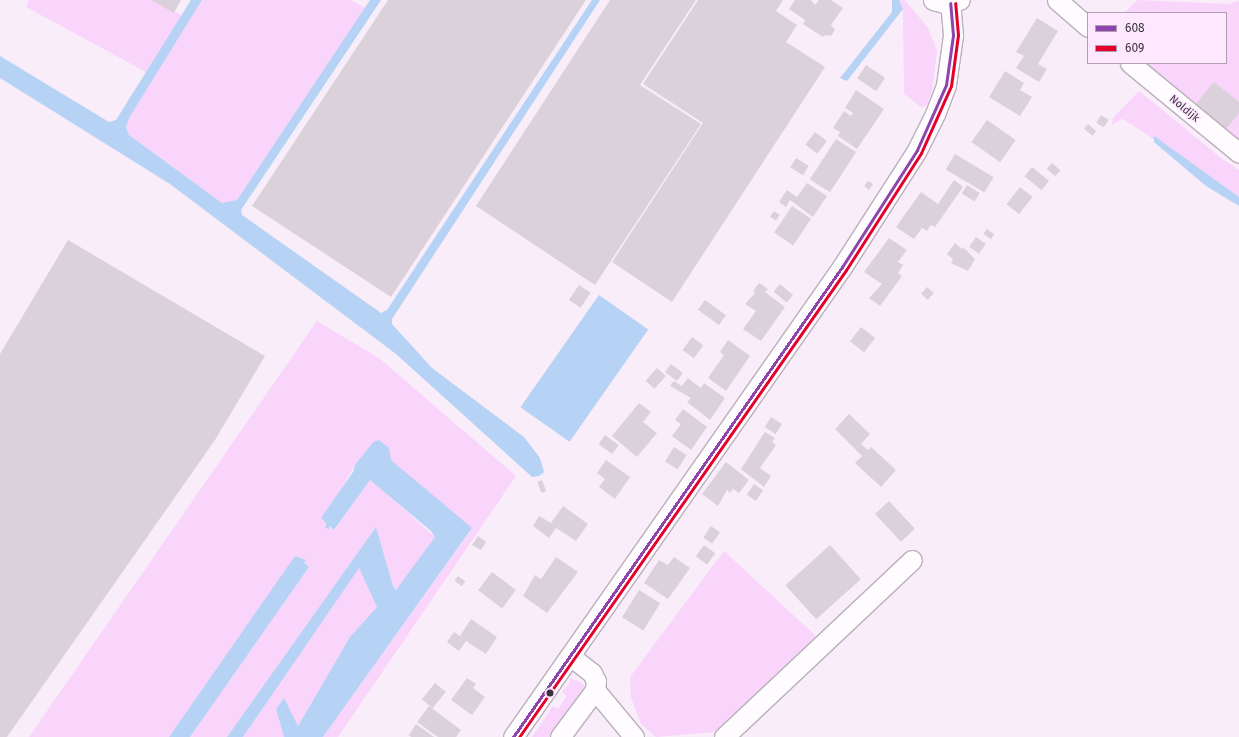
<!DOCTYPE html>
<html>
<head>
<meta charset="utf-8">
<style>
  body { margin:0 }
  #map { position:relative; width:1239px; height:737px; overflow:hidden; background:#f9edfa; font-family:"Fira Sans",sans-serif }
  div>[style] { position:absolute }
  .green>* { inset:0; background:#f9d4fb }
  .water>* { inset:0; background:#b6d2f4; transform-origin:0 0 }
  .building>* { inset:0; background:#dbd1db; transform-origin:0 0 }
  .roads { filter:drop-shadow(1px 0 #bab0ba) drop-shadow(-1px 0 #bab0ba) drop-shadow(0 1px #bab0ba) drop-shadow(0 -1px #bab0ba) }
  .minor>* { height:19px; margin:-9.5px; padding:0 9.5px; transform-origin:9.5px; border-radius:9.5px; background:#fefcfe }
  .bus-1>* { height:3px; margin:-1.5px; padding:0 1.5px; transform-origin:1.5px; border-radius:1.5px; background:#8e44ad }
  .bus-2>* { height:3px; margin:-1.5px; padding:0 1.5px; transform-origin:1.5px; border-radius:1.5px; background:#e4002b }
  .dots>* { width:11px; height:11px; translate:-50% -50%; box-sizing:border-box; border:2px solid #fee8ff; border-radius:50% }
  span { translate:-50% -50%; white-space:nowrap; text-align:center; line-height:1.15; -webkit-text-stroke:3px #fee8ff; paint-order:stroke }
  .street-label { font-size:11px; color:#3a323b }
  .legend { position:absolute; left:1087px; top:12px; width:140px; height:52px; box-sizing:border-box; background:#fee8ff; border:1px solid #b09fb1; margin:0; padding:5px 7px; list-style:none; font-size:12px; color:#3a323b }
  .legend li { display:flex; align-items:center; gap:8px; height:20px }
  .legend b { width:20px; border:1px solid #b09fb1 }
</style>
</head>
<body>
<div id="map">
  <div class="green">
    <i style="clip-path:polygon(29px 0,151px 0,182px 15px,146px 72px,26px 7px)"></i>
    <i style="clip-path:polygon(202px 0,351px 0,365px 8px,237px 200px,230px 203px,222px 203px,129px 135px,126px 127px,129px 118px)"></i>
    <i style="clip-path:polygon(899px 0,905px 0,928px 28px,937px 51px,932px 90px,927px 105px,921px 107px,904px 94px,903px 9px)"></i>
    <i style="clip-path:polygon(1138px 0,1228px 4px,1239px 1px,1239px 145px,1141px 63px,1226px 63px,1226px 13px,1124px 13px)"></i>
    <i style="clip-path:polygon(1139px 91px,1221px 158px,1239px 170px,1239px 197px,1125px 120px,1121px 119px,1112px 125px,1113px 118px)"></i>
    <i style="clip-path:polygon(317px 321px,379px 358px,516px 476px,338px 737px,323px 737px,472px 529px,391px 460px,387px 450px,377px 442px,373px 442px,355px 465px,323px 521px,335px 530px,370px 479px,435px 537px,397px 591px,393px 586px,376px 527px,227px 737px,190px 737px,309px 567px,302px 558px,301px 560px,295px 557px,169px 737px,29px 737px)"></i>
    <i style="clip-path:polygon(724px 551px,817px 637px,714px 732px,656px 737px,641px 724px,631px 697px,630px 677px)"></i>
    <i style="clip-path:polygon(359px 567px,377px 607px,350px 637px,298px 726px,284px 699px,276px 710px,284px 737px,243px 737px)"></i>
    <i style="clip-path:polygon(569px 678px,581px 682px,584px 686px,583px 691px,552px 737px,532px 737px,553px 706px,558px 709px,567px 696px,562px 692px,570px 683px)"></i>
  </div>
  <div class="water">
    <i style="clip-path:polygon(191px 0,202px 0,129px 118px,126px 127px,129px 135px,222px 203px,237px 200px,370px 0,381px 0,241px 210px,242px 215px,381px 313px,387px 310px,592px 0,600px 0,392px 319px,392px 324px,432px 368px,524px 437px,540px 458px,544px 472px,539px 476px,532px 477px,396px 354px,170px 184px,0 78px,0 56px,109px 122px,116px 120px)"></i>
    <i style="clip-path:polygon(892px 0,899px 0,903px 9px,847px 81px,840px 78px,892px 12px)"></i>
    <i style="clip-path:polygon(1154px 136px,1239px 197px,1239px 206px,1206px 186px,1154px 142px)"></i>
    <i style="left:599px;top:295px;width:60px;height:137px;rotate:35deg"></i>
    <i style="clip-path:polygon(379px 440px,389px 448px,391px 460px,472px 528px,323px 737px,284px 737px,276px 709px,284px 698px,298px 726px,350px 637px,377px 607px,359px 568px,243px 737px,227px 737px,376px 527px,393px 586px,396px 590px,435px 537px,431px 531px,370px 480px,334px 530px,330px 526px,328px 529px,325px 527px,327px 524px,321px 518px,353px 472px,355px 465px,373px 442px)"></i>
    <i style="clip-path:polygon(295px 556px,306px 560px,304px 562px,309px 567px,190px 737px,169px 737px)"></i>
  </div>
  <div class="building">
    <i style="clip-path:polygon(151px 0,181px 0,174px 13px)"></i>
    <i style="clip-path:polygon(388px 0,586px 0,391px 297px,252px 206px)"></i>
    <i style="clip-path:polygon(610px 0,696px 0,640px 85px,701px 124px,595px 285px,476px 206px)"></i>
    <i style="clip-path:polygon(698px 0,783px 0,776px 11px,797px 25px,786px 42px,825px 67px,672px 302px,612px 262px,703px 123px,643px 84px)"></i>
    <i style="clip-path:polygon(795px 0,811px 0,815px 5px,819px 0,831px 0,843px 8px,831px 25px,835px 30px,831px 36px,825px 35px,823px 37px,803px 24px,805px 20px,789px 9px)"></i>
    <i style="clip-path:polygon(1037px 18px,1058px 31px,1038px 64px,1047px 69px,1039px 82px,1016px 68px,1024px 56px,1016px 52px)"></i>
    <i style="left:866px;top:65px;width:23px;height:16px;rotate:34deg"></i>
    <i style="clip-path:polygon(1005px 71px,1024px 83px,1020px 90px,1032px 97px,1020px 116px,989px 97px)"></i>
    <i style="clip-path:polygon(1214px 82px,1239px 102px,1239px 113px,1226px 129px,1195px 105px)"></i>
    <i style="clip-path:polygon(856px 90px,884px 109px,857px 149px,838px 136px,840px 132px,833px 128px,844px 111px,851px 116px,853px 113px,845px 108px)"></i>
    <i style="left:1101px;top:115px;width:9px;height:9px;rotate:32deg"></i>
    <i style="left:987px;top:120px;width:35px;height:27px;rotate:35deg"></i>
    <i style="left:1088px;top:124px;width:11px;height:6px;rotate:41deg"></i>
    <i style="left:815px;top:132px;width:15px;height:16px;rotate:37deg"></i>
    <i style="left:836px;top:139px;width:24px;height:48px;rotate:33deg"></i>
    <i style="left:955px;top:154px;width:45px;height:18px;rotate:31deg"></i>
    <i style="left:796px;top:158px;width:15px;height:11px;rotate:32deg"></i>
    <i style="left:1052px;top:163px;width:11px;height:8px;rotate:41deg"></i>
    <i style="left:1032px;top:167px;width:22px;height:12px;rotate:39deg"></i>
    <i style="clip-path:polygon(954px 180px,963px 187px,935px 227px,931px 225px,927px 231px,922px 228px,914px 239px,896px 227px,921px 192px,938px 204px)"></i>
    <i style="clip-path:polygon(868px 181px,873px 184px,869px 190px,864px 186px)"></i>
    <i style="clip-path:polygon(807px 183px,827px 196px,813px 217px,790px 200px,786px 207px,779px 202px,787px 190px,797px 197px)"></i>
    <i style="left:967px;top:185px;width:15px;height:10px;rotate:32deg"></i>
    <i style="left:1020px;top:187px;width:16px;height:22px;rotate:38deg"></i>
    <i style="left:792px;top:206px;width:23px;height:32px;rotate:34deg"></i>
    <i style="left:774px;top:211px;width:7px;height:7px;rotate:34deg"></i>
    <i style="left:987px;top:229px;width:9px;height:6px;rotate:36deg"></i>
    <i style="left:976px;top:237px;width:12px;height:12px;rotate:35deg"></i>
    <i style="clip-path:polygon(889px 238px,907px 250px,898px 262px,903px 265px,898px 273px,902px 276px,880px 306px,869px 298px,882px 284px,864px 272px)"></i>
    <i style="clip-path:polygon(68px 240px,265px 356px,215px 440px,7px 737px,0 737px,0 354px)"></i>
    <i style="clip-path:polygon(955px 243px,962px 249px,963px 247px,975px 259px,968px 271px,951px 263px,953px 259px,947px 254px)"></i>
    <i style="clip-path:polygon(759px 283px,768px 289px,765px 292px,785px 307px,761px 341px,743px 329px,756px 311px,745px 304px,755px 293px,753px 291px)"></i>
    <i style="left:780px;top:284px;width:17px;height:10px;rotate:40deg"></i>
    <i style="left:579px;top:285px;width:14px;height:18px;rotate:34deg"></i>
    <i style="left:927px;top:287px;width:9px;height:9px;rotate:41deg"></i>
    <i style="left:705px;top:300px;width:26px;height:12px;rotate:36deg"></i>
    <i style="left:861px;top:327px;width:18px;height:18px;rotate:38deg"></i>
    <i style="left:692px;top:337px;width:14px;height:16px;rotate:36deg"></i>
    <i style="clip-path:polygon(728px 340px,750px 356px,726px 391px,708px 378px,724px 355px,720px 352px)"></i>
    <i style="left:671px;top:364px;width:15px;height:10px;rotate:37deg"></i>
    <i style="left:657px;top:368px;width:12px;height:17px;rotate:42deg"></i>
    <i style="clip-path:polygon(688px 378px,701px 388px,704px 383px,725px 398px,710px 420px,687px 402px,691px 398px,670px 386px,674px 381px,682px 386px)"></i>
    <i style="clip-path:polygon(639px 403px,651px 412px,643px 422px,657px 433px,637px 457px,612px 436px)"></i>
    <i style="clip-path:polygon(683px 409px,707px 427px,691px 450px,672px 436px,681px 424px,675px 420px)"></i>
    <i style="clip-path:polygon(849px 414px,870px 434px,861px 444px,868px 450px,871px 447px,896px 470px,881px 487px,855px 463px,862px 456px,835px 429px)"></i>
    <i style="left:771px;top:417px;width:13px;height:12px;rotate:32deg"></i>
    <i style="clip-path:polygon(765px 432px,775px 438px,772px 442px,776px 445px,760px 468px,771px 476px,764px 487px,741px 469px)"></i>
    <i style="left:605px;top:435px;width:17px;height:11px;rotate:36deg"></i>
    <i style="left:674px;top:447px;width:15px;height:17px;rotate:32deg"></i>
    <i style="clip-path:polygon(606px 460px,630px 477px,615px 499px,599px 487px,605px 479px,597px 473px)"></i>
    <i style="clip-path:polygon(726px 462px,749px 480px,739px 493px,733px 489px,730px 493px,727px 490px,718px 506px,702px 494px)"></i>
    <i style="left:542px;top:480px;width:12px;height:5px;rotate:70deg"></i>
    <i style="left:754px;top:484px;width:11px;height:13px;rotate:34deg"></i>
    <i style="left:889px;top:501px;width:38px;height:19px;rotate:47deg"></i>
    <i style="clip-path:polygon(563px 506px,588px 524px,576px 541px,556px 528px,549px 538px,533px 526px,539px 516px,551px 523px)"></i>
    <i style="left:711px;top:526px;width:11px;height:14px;rotate:34deg"></i>
    <i style="clip-path:polygon(478px 536px,486px 542px,481px 550px,472px 545px)"></i>
    <i style="left:704px;top:545px;width:14px;height:14px;rotate:36deg"></i>
    <i style="left:830px;top:545px;width:46px;height:60px;rotate:48deg"></i>
    <i style="clip-path:polygon(556px 557px,578px 572px,547px 613px,523px 596px,535px 575px,541px 579px)"></i>
    <i style="clip-path:polygon(674px 557px,690px 568px,668px 599px,644px 583px,659px 560px,668px 565px)"></i>
    <i style="left:492px;top:572px;width:30px;height:23px;rotate:37deg"></i>
    <i style="left:458px;top:576px;width:9px;height:6px;rotate:36deg"></i>
    <i style="left:639px;top:590px;width:25px;height:32px;rotate:32deg"></i>
    <i style="clip-path:polygon(471px 619px,497px 637px,486px 654px,466px 641px,459px 651px,447px 642px,454px 632px,460px 636px)"></i>
    <i style="clip-path:polygon(467px 678px,476px 684px,473px 688px,485px 697px,472px 715px,451px 700px)"></i>
    <i style="left:435px;top:683px;width:14px;height:21px;rotate:39deg"></i>
    <i style="clip-path:polygon(429px 706px,461px 730px,456px 737px,438px 737px,417px 722px)"></i>
    <i style="clip-path:polygon(416px 724px,434px 737px,411px 737px,409px 735px)"></i>
  </div>
  <div class="roads">
    <div class="minor">
      <i style="left:933px;top:0;width:11px;rotate:15deg"></i>
      <i style="left:944px;top:3px;width:16px;rotate:-11deg"></i>
      <i style="left:1057px;top:0;width:41px;rotate:41.1deg"></i>
      <i style="left:1130px;top:63px;width:141px;rotate:39.5deg"></i>
      <i style="left:595px;top:690px;width:61px;rotate:50.3deg"></i>
      <i style="left:513px;top:737px;width:574px;rotate:-55.01deg"></i>
      <i style="left:842px;top:267px;width:139px;rotate:-57.3deg"></i>
      <i style="left:917px;top:150px;width:40px;rotate:-63.4deg"></i>
      <i style="left:935px;top:114px;width:31px;rotate:-69deg"></i>
      <i style="left:946px;top:85px;width:50px;rotate:-82deg"></i>
      <i style="left:953px;top:35px;width:32px;rotate:-95deg"></i>
      <i style="left:560px;top:737px;width:59px;rotate:-53.3deg"></i>
      <i style="left:595px;top:690px;width:9px;rotate:-84deg"></i>
      <i style="left:596px;top:681px;width:9px;rotate:-117deg"></i>
      <i style="left:592px;top:673px;width:28px;rotate:-142deg"></i>
      <i style="left:724px;top:737px;width:258px;rotate:-43.3deg"></i>
    </div>
  </div>
  <div class="bus-1">
    <i style="left:513px;top:737px;width:574px;rotate:-55.01deg"></i>
    <i style="left:842px;top:267px;width:139px;rotate:-57.3deg"></i>
    <i style="left:917px;top:150px;width:71px;rotate:-66deg"></i>
    <i style="left:946px;top:85px;width:50px;rotate:-82deg"></i>
    <i style="left:953px;top:35px;width:32px;rotate:-95deg"></i>
  </div>
  <div class="bus-2">
    <i style="left:519px;top:737px;width:570px;rotate:-55deg"></i>
    <i style="left:846px;top:270px;width:139px;rotate:-57.3deg"></i>
    <i style="left:921px;top:153px;width:73px;rotate:-65.9deg"></i>
    <i style="left:951px;top:86px;width:51px;rotate:-82.2deg"></i>
    <i style="left:958px;top:35px;width:32px;rotate:-95deg"></i>
  </div>
  <div class="dots">
    <i style="left:550px;top:693px;background:#3a323b"></i>
  </div>
  <div class="street-label">
    <span style="left:1184px;top:109px;rotate:40deg">Noldijk</span>
  </div>
  <ul class="legend">
  <li><b style="height:5px;background:#8e44ad"></b>608</li>
  <li><b style="height:5px;background:#e4002b"></b>609</li>
  </ul>
</div>
</body>
</html>
